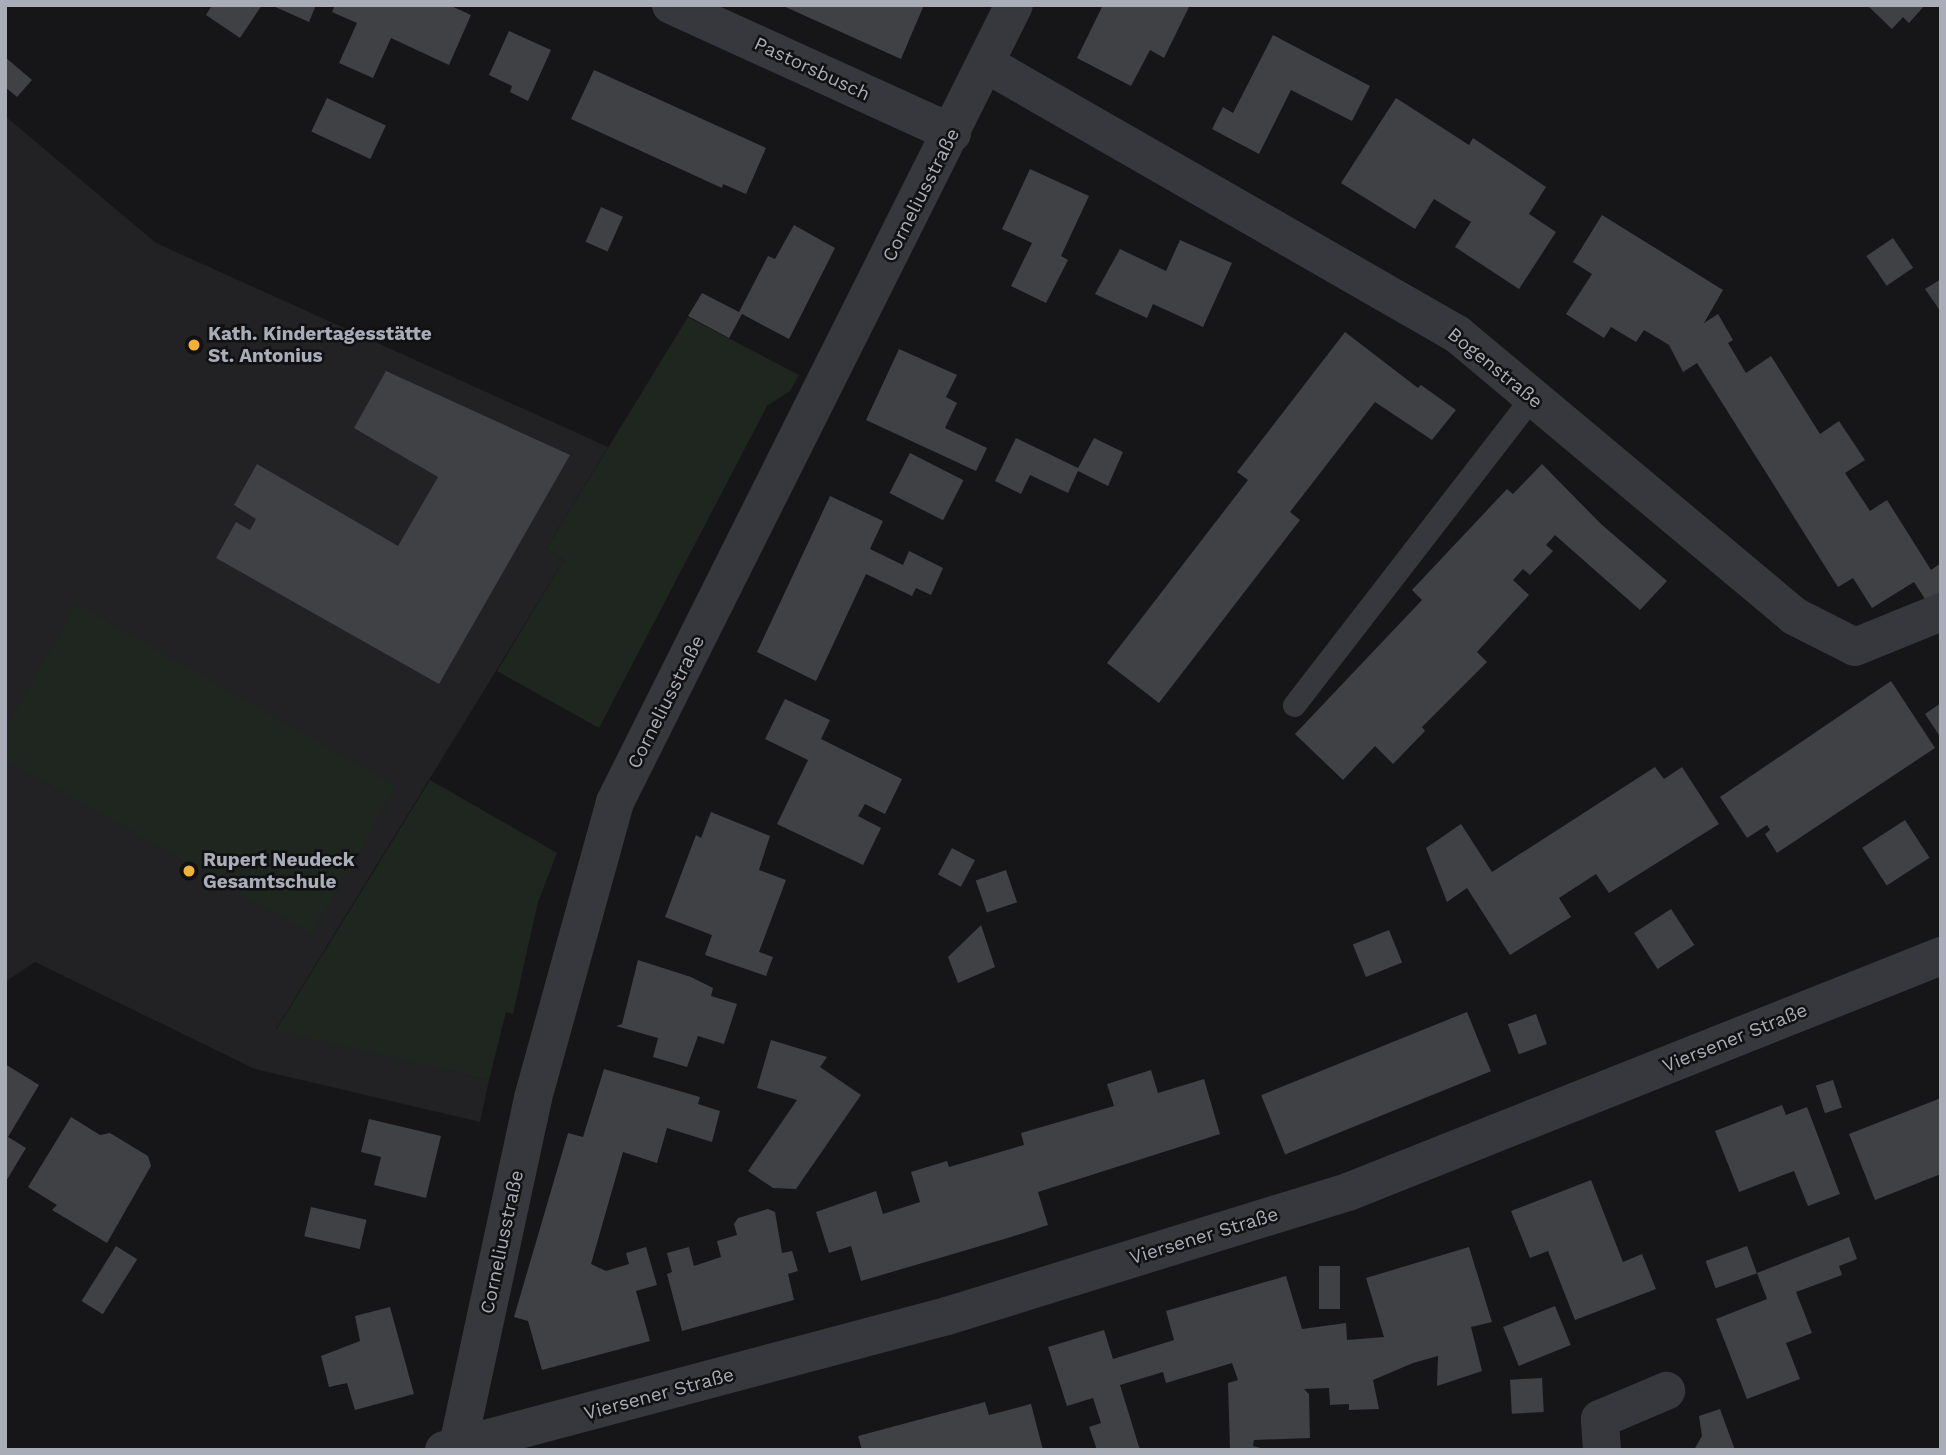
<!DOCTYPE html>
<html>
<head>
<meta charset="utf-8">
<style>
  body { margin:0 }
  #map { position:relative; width:1946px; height:1455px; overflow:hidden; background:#161618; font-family:"Work Sans",sans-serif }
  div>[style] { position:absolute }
  .built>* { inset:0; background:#222225 }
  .green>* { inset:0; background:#1e261f }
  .building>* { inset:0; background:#404145; transform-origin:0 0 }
  .lane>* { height:23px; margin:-11.5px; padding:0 11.5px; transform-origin:11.5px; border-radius:11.5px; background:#37383d }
  .street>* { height:38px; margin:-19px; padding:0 19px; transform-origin:19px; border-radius:19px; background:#37383d }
  .dots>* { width:19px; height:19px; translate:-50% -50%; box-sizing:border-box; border:4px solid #111113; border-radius:50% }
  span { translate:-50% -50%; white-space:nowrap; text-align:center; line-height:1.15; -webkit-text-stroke:5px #111113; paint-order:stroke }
  .street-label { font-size:19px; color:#a8adb8 }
  .poi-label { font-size:19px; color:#a8adb8; font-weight:700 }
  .left { translate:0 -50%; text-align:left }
  .frame { position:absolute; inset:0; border:7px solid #a8adb8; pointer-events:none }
</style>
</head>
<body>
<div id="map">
  <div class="built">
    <i style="clip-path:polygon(5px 116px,156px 243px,608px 447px,546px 549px,564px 560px,276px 1029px,489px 1080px,480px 1122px,255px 1069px,35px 962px,5px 982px)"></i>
  </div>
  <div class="green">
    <i style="clip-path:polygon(688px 317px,799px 375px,790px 391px,767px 406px,599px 728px,497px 671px,564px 560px,546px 549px)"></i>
    <i style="clip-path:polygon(76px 604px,396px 786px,312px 934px,5px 759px,5px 729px)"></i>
    <i style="clip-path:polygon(430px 780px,557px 853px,538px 902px,513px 1014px,506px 1012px,489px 1080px,276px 1030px)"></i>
  </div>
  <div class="building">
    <i style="clip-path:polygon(212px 5px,262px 5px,240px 38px,206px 15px)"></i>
    <i style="clip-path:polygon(271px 5px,316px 5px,309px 22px)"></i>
    <i style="clip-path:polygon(335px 5px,449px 5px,471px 15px,449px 65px,391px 38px,373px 78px,339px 63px,357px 23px,332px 12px)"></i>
    <i style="clip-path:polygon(781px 5px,924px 5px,901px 59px)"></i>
    <i style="clip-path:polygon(1103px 5px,1190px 5px,1164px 58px,1150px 50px,1131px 86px,1077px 58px)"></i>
    <i style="clip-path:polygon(1867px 5px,1925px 5px,1909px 23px,1903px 17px,1892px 29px)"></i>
    <i style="clip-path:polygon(509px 31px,551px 50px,528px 101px,510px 92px,512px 86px,489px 75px)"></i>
    <i style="clip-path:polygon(1273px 35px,1370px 86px,1352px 121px,1291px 90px,1259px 154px,1212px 129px,1223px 107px,1233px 113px)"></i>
    <i style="clip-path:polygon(5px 57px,32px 80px,17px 97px,5px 87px)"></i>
    <i style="clip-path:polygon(594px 70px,766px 148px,746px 194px,723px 184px,722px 188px,571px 119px)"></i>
    <i style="left:327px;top:98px;width:65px;height:37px;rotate:25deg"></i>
    <i style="clip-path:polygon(1396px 98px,1469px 145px,1473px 138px,1546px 187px,1529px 214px,1556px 232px,1519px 289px,1455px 247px,1471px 222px,1434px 199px,1415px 229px,1341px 183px)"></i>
    <i style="clip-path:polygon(1030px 169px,1089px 196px,1061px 256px,1068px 260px,1046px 303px,1011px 286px,1032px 243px,1002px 229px)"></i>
    <i style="left:601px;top:207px;width:24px;height:38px;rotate:24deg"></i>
    <i style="clip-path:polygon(1602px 215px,1723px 290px,1704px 323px,1718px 314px,1733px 340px,1728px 343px,1746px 373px,1771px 356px,1820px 434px,1839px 421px,1865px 460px,1845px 473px,1870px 511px,1887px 500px,1931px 570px,1941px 563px,1941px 593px,1925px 599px,1914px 582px,1872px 608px,1853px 578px,1838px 587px,1697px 363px,1683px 372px,1669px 345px,1644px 330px,1636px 342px,1611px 327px,1604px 338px,1566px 314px,1592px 274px,1573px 262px)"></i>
    <i style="clip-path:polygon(794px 225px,835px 248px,789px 339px,742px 314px,729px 338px,688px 316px,702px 293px,739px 312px,768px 256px,775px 259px)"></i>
    <i style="left:1893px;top:238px;width:36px;height:32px;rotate:56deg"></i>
    <i style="clip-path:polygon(1180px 240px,1232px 263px,1203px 327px,1153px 304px,1147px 318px,1095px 294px,1120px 249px,1166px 271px)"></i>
    <i style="clip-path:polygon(1941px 279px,1941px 312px,1925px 289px)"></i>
    <i style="clip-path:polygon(1345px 332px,1418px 388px,1421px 385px,1456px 410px,1432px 440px,1375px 402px,1290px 512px,1300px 520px,1159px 703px,1107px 663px,1248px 480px,1237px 472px)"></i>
    <i style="clip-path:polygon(899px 349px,957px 375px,946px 397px,957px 403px,945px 428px,987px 448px,976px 471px,866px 420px)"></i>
    <i style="clip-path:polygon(386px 371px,570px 455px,439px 684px,216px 558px,236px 522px,250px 530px,256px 519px,234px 505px,257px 464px,398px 546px,438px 477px,354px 428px)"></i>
    <i style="clip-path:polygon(1016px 438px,1078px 468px,1094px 438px,1123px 452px,1108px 486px,1078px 471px,1068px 493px,1030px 475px,1021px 494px,995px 481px)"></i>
    <i style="left:910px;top:453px;width:60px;height:45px;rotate:27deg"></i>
    <i style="clip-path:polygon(1542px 464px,1601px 524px,1667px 581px,1640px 610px,1555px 535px,1546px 545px,1553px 551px,1530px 575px,1523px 569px,1513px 580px,1529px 595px,1477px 652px,1487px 662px,1422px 727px,1425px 731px,1393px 764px,1375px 746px,1343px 780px,1295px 734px,1422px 600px,1412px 590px,1507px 489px,1513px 494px)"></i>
    <i style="clip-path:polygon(830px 496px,883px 521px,870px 549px,903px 565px,909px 551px,943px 568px,931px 595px,916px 588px,912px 596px,866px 574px,816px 681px,757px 652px)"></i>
    <i style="clip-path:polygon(1891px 681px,1935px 748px,1777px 853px,1765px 834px,1770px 830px,1767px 825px,1747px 838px,1720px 797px)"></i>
    <i style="clip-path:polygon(785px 699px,830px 720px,821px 739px,902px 779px,885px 814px,865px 804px,858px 816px,881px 828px,863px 865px,777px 824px,808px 760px,765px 739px)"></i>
    <i style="clip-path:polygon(1941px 703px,1941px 738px,1925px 714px)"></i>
    <i style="clip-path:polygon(1655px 767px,1664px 779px,1682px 767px,1719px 824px,1609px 893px,1596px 874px,1559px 898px,1571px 917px,1510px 955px,1467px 888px,1447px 902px,1426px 848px,1461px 824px,1492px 872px)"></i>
    <i style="clip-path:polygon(711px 812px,770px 836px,759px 870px,786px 880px,759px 952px,773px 957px,766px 976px,705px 955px,712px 935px,665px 917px,696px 835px,701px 838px)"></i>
    <i style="left:1905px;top:820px;width:45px;height:51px;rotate:57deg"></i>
    <i style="left:952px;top:848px;width:26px;height:30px;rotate:28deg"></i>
    <i style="left:1006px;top:870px;width:34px;height:32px;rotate:71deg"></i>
    <i style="left:1671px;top:909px;width:43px;height:44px;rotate:57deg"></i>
    <i style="clip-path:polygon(981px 925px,995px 967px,958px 983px,948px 957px)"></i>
    <i style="left:1389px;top:930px;width:35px;height:39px;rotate:68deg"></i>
    <i style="clip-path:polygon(638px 960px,691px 977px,713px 988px,711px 996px,737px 1004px,724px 1044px,698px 1036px,687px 1067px,653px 1057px,658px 1038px,616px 1026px,622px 1024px)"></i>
    <i style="left:1467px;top:1012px;width:64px;height:222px;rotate:68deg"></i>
    <i style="left:1536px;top:1014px;width:32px;height:30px;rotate:70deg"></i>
    <i style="clip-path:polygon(771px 1040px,827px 1057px,820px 1067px,861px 1095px,796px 1189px,773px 1188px,748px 1171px,797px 1100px,757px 1088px)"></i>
    <i style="clip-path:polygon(5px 1064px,39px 1085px,8px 1137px,26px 1148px,5px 1183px)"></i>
    <i style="clip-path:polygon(604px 1069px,700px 1097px,698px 1104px,720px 1111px,712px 1142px,667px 1128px,657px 1163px,623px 1152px,591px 1264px,606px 1271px,629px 1264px,626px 1253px,646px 1247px,657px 1285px,636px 1291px,650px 1341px,542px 1370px,528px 1321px,514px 1317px,568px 1133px,583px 1137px)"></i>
    <i style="clip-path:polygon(1151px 1070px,1158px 1093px,1204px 1079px,1220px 1134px,1038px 1192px,1048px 1225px,1011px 1237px,861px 1281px,851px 1246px,829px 1253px,816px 1212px,876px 1191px,883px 1214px,920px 1202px,911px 1172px,947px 1161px,949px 1167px,1024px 1145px,1021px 1133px,1114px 1106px,1107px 1084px)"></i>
    <i style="left:1833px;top:1080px;width:29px;height:18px;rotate:72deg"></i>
    <i style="clip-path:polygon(1941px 1098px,1941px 1174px,1875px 1200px,1849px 1134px)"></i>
    <i style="clip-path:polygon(1782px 1105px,1786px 1115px,1807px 1107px,1840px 1194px,1808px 1206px,1794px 1171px,1739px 1192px,1715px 1131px)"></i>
    <i style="clip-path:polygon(71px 1117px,100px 1135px,110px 1133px,148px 1156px,151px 1166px,107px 1243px,52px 1210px,57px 1205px,28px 1187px)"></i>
    <i style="clip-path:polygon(369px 1119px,441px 1136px,426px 1198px,374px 1185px,381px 1157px,361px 1152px)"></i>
    <i style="clip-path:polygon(1591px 1180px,1623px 1262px,1642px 1254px,1656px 1289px,1575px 1320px,1548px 1251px,1530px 1258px,1511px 1211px)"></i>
    <i style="left:311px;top:1207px;width:57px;height:30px;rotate:13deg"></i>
    <i style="clip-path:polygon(768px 1209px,775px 1212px,782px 1253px,792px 1251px,798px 1271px,788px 1274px,794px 1300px,682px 1331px,667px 1274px,672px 1272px,667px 1253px,689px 1247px,694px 1266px,721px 1257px,717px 1241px,737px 1235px,734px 1224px,738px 1218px)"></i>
    <i style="clip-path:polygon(1849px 1237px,1857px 1259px,1839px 1266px,1842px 1275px,1796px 1292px,1812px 1333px,1786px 1343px,1800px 1379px,1747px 1399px,1716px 1319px,1767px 1299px,1757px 1273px)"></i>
    <i style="left:116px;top:1246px;width:25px;height:65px;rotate:32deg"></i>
    <i style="left:1747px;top:1246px;width:29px;height:44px;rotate:70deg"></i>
    <i style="clip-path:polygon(1469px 1247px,1492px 1322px,1471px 1327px,1482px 1371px,1437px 1386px,1438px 1356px,1413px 1363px,1373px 1380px,1379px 1409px,1349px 1410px,1349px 1404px,1330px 1405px,1329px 1388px,1304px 1389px,1309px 1394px,1310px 1438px,1254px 1440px,1253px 1446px,1268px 1450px,1230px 1450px,1228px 1383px,1238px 1380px,1232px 1363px,1166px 1383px,1163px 1372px,1120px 1385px,1140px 1450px,1097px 1450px,1089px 1427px,1101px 1423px,1093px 1398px,1067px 1406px,1048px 1347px,1104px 1330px,1113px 1359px,1174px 1340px,1166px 1311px,1286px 1276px,1302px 1329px,1346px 1323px,1347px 1340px,1384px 1337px,1366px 1278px)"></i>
    <i style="left:1319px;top:1266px;width:21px;height:43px"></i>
    <i style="left:1555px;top:1306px;width:42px;height:56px;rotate:68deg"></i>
    <i style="clip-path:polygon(390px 1307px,414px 1394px,355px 1410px,347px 1383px,329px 1387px,321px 1356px,360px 1341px,355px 1316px)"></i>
    <i style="left:1542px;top:1378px;width:34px;height:32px;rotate:87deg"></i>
    <i style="clip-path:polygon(985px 1402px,989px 1415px,1031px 1404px,1043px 1450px,862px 1450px,858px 1436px)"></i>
    <i style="clip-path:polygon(1720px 1409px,1735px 1450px,1694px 1450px,1702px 1436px,1699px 1416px)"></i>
  </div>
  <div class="lane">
    <i style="left:1294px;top:705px;width:388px;rotate:-52.3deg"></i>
  </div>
  <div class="street">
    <i style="left:671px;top:5px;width:309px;rotate:24.5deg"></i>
    <i style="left:988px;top:65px;width:541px;rotate:29.84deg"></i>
    <i style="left:1457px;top:334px;width:439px;rotate:39.9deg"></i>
    <i style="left:1794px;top:616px;width:68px;rotate:26.9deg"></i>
    <i style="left:1855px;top:647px;width:93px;rotate:-22.1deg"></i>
    <i style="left:444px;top:1450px;width:521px;rotate:-14.92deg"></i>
    <i style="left:947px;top:1316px;width:420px;rotate:-17.2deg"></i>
    <i style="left:1348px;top:1192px;width:638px;rotate:-21.7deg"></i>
    <i style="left:457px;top:1450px;width:360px;rotate:-77.8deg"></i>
    <i style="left:533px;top:1098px;width:307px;rotate:-74.5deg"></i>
    <i style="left:615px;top:802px;width:891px;rotate:-63.41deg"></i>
    <i style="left:1602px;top:1450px;width:31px;rotate:-94deg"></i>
    <i style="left:1600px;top:1419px;width:72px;rotate:-23deg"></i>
  </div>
  <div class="dots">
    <i style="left:194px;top:345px;background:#f2b134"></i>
    <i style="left:189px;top:871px;background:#f2b134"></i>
  </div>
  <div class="street-label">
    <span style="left:812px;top:69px;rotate:25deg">Pastorsbusch</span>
    <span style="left:921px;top:195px;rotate:-63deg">Corneliusstraße</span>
    <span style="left:1495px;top:368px;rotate:39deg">Bogenstraße</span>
    <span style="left:666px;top:702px;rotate:-63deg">Corneliusstraße</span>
    <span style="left:1735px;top:1038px;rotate:-22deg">Viersener Straße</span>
    <span style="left:1204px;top:1236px;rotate:-17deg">Viersener Straße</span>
    <span style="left:502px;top:1242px;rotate:-78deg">Corneliusstraße</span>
    <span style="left:659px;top:1394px;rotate:-15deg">Viersener Straße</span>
  </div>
  <div class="poi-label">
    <span class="left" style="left:208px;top:345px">Kath. Kindertagesstätte<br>St. Antonius</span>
    <span class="left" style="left:203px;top:871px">Rupert Neudeck<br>Gesamtschule</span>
  </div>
  <div class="frame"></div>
</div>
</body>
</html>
